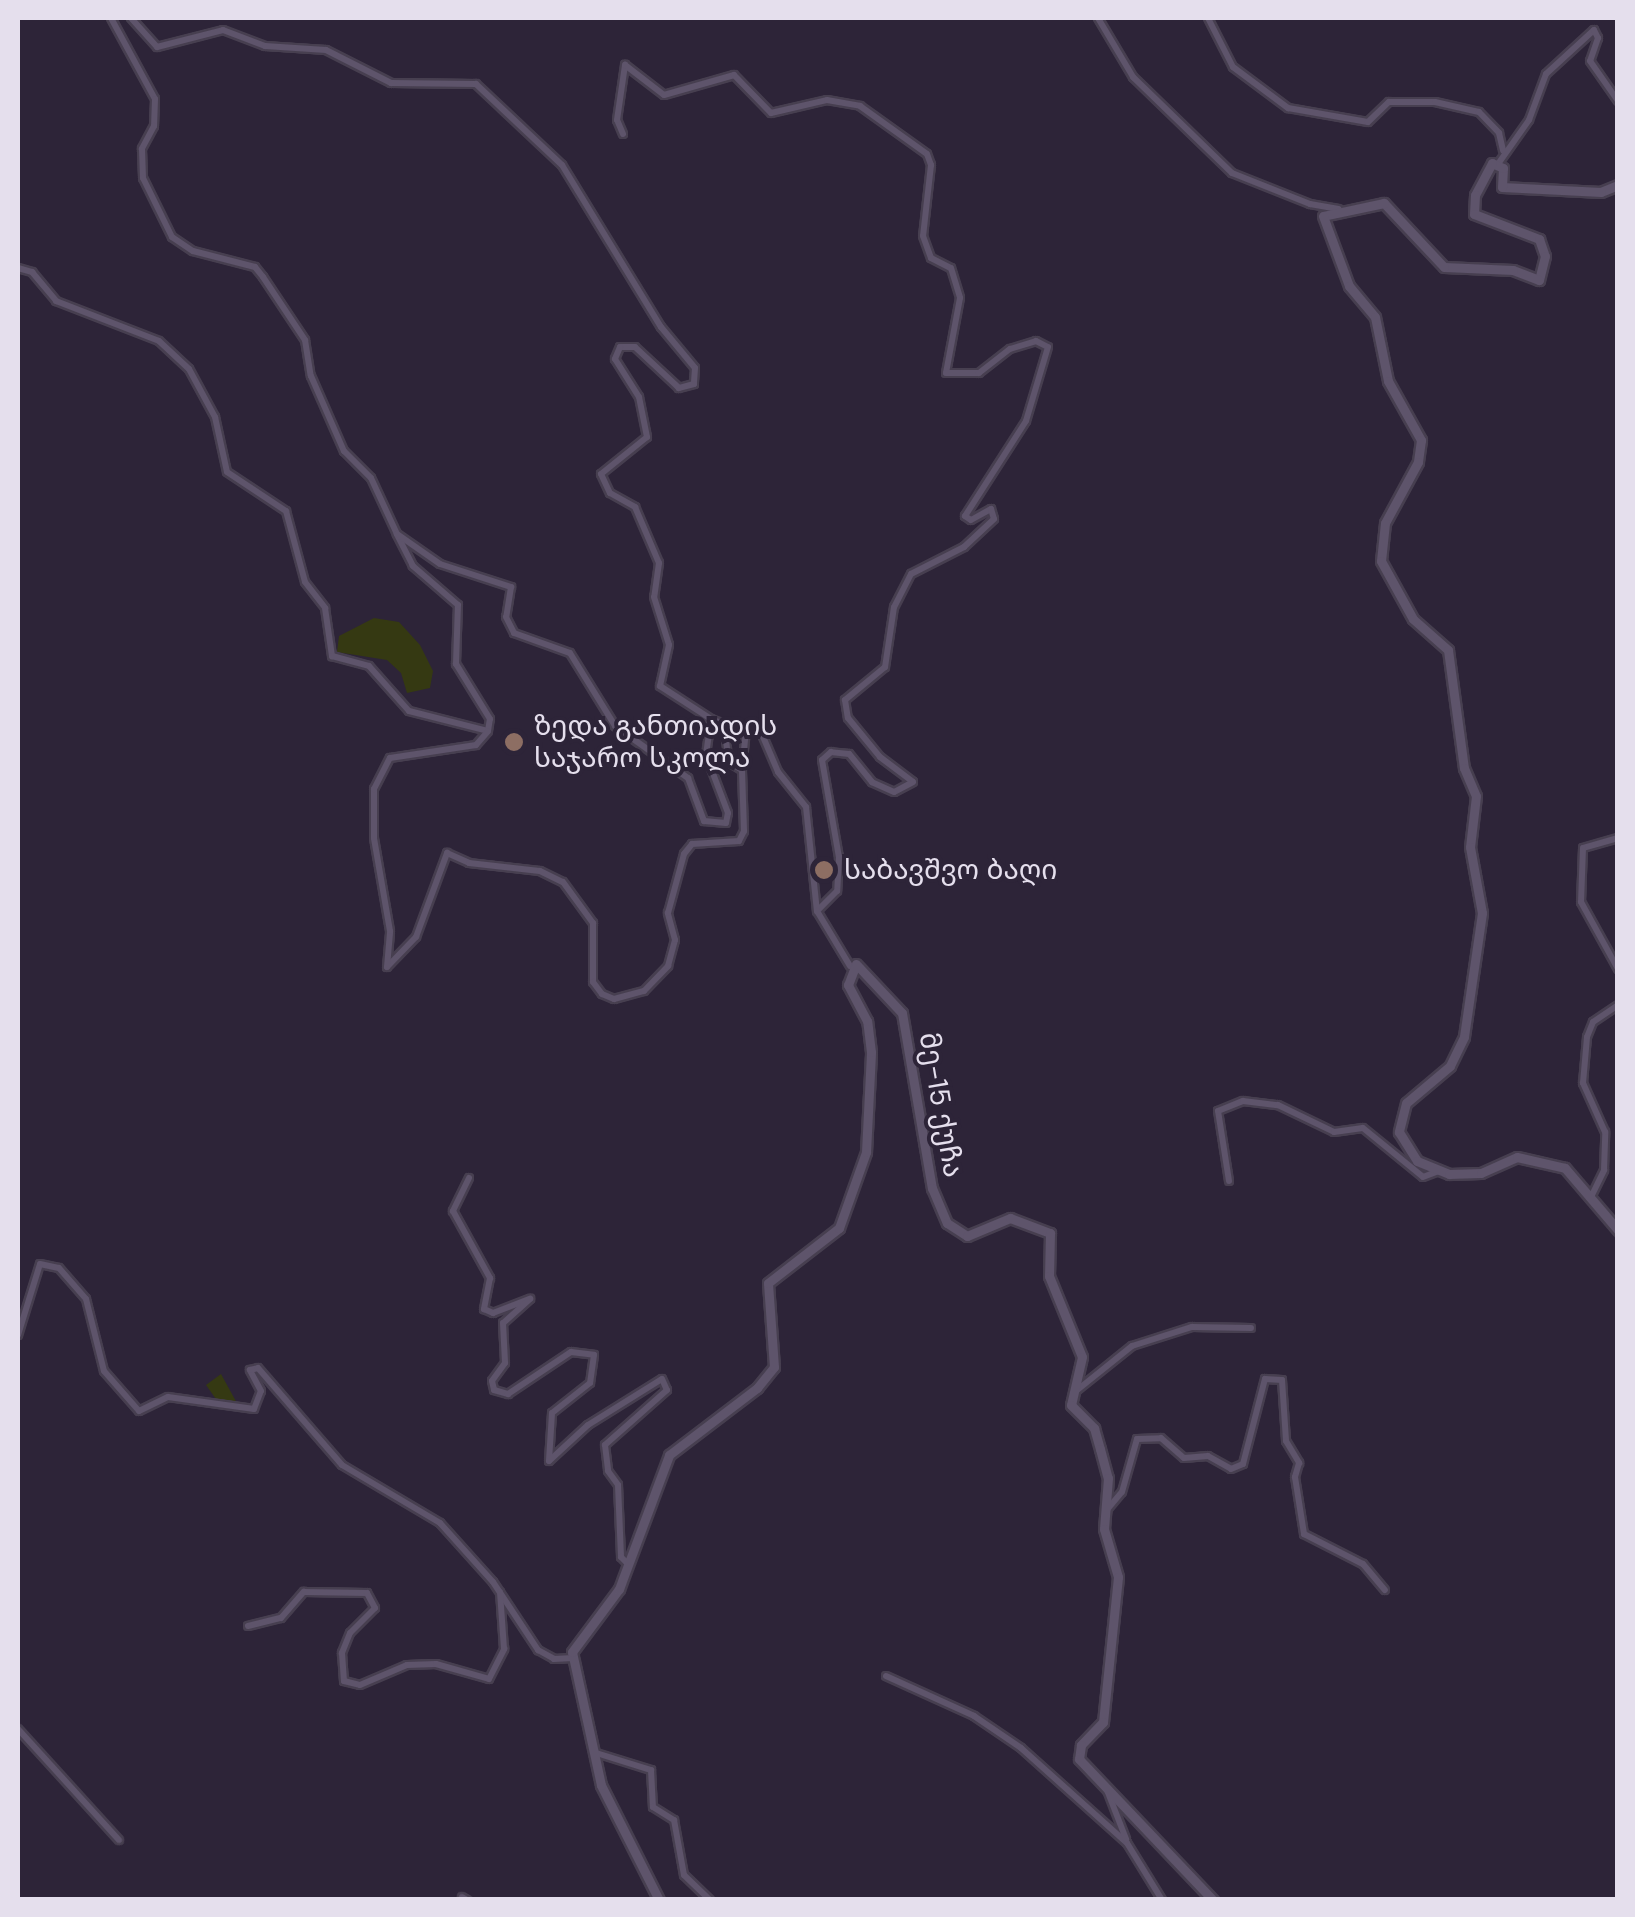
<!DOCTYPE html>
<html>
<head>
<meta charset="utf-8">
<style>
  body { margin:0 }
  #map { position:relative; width:1635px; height:1917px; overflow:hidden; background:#2d2438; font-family:"DM Sans","Noto Sans Georgian",sans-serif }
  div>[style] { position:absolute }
  .green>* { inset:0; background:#353912 }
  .roads { filter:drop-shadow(2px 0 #473f50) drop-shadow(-2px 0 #473f50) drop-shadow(0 2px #473f50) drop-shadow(0 -2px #473f50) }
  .street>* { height:6px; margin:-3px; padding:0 3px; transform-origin:3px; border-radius:3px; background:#5e546b }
  .secondary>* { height:9px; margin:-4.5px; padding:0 4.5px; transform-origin:4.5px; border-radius:4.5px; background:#5e546b }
  .dots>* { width:28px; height:28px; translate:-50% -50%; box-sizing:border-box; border:5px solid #2d2438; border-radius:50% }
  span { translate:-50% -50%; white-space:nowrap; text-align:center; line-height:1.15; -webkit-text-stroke:8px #2d2438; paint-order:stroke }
  .poi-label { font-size:28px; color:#e5dfed }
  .left { translate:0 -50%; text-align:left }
  .street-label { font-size:28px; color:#e5dfed }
  .frame { position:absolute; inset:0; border:20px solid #e5dfed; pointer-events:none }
</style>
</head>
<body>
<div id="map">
  <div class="green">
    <i style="clip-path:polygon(374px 618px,399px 622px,420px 645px,433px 671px,430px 688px,407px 693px,401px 673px,387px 660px,337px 652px,339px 636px)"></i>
    <i style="clip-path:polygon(221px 1374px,238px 1405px,218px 1402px,206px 1385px)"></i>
  </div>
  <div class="roads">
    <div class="street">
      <i style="left:111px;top:18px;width:92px;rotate:61.5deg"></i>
      <i style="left:155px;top:99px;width:27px;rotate:92deg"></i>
      <i style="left:154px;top:126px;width:26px;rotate:118deg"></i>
      <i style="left:142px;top:149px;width:29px;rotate:88deg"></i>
      <i style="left:143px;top:178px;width:66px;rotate:63.8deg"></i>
      <i style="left:172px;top:237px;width:25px;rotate:34deg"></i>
      <i style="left:193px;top:251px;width:64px;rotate:14.5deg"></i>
      <i style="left:255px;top:267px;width:13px;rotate:51deg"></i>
      <i style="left:263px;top:277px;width:76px;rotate:56.3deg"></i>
      <i style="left:305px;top:340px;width:36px;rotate:81deg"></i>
      <i style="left:311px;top:376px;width:82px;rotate:66.3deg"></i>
      <i style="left:344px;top:451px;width:38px;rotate:45deg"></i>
      <i style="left:371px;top:478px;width:62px;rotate:65.1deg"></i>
      <i style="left:131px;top:18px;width:39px;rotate:48deg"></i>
      <i style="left:157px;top:47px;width:68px;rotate:-14.4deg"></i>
      <i style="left:223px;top:30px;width:45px;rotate:20.9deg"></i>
      <i style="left:265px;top:46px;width:61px;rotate:3.8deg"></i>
      <i style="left:326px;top:50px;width:73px;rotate:26.9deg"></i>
      <i style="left:391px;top:83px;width:85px;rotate:0.7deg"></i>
      <i style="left:476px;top:84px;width:118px;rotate:43.3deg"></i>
      <i style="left:562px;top:165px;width:190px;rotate:58.6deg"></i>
      <i style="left:661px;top:327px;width:53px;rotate:50.3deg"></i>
      <i style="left:695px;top:368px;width:16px;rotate:94deg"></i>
      <i style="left:694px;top:384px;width:16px;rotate:165deg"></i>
      <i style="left:679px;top:388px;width:60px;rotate:-137deg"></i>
      <i style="left:635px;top:347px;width:15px;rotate:180deg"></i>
      <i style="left:620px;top:347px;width:13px;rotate:113deg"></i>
      <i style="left:615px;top:359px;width:45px;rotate:57.7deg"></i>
      <i style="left:639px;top:397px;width:41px;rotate:78.7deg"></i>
      <i style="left:647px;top:437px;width:59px;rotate:141.2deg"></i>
      <i style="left:601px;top:474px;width:21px;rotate:65deg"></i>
      <i style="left:610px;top:493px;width:29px;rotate:29deg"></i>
      <i style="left:635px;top:507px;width:61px;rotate:66.8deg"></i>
      <i style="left:659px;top:563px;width:34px;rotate:98deg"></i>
      <i style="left:654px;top:597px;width:50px;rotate:72.6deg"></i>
      <i style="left:669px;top:645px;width:42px;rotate:102.4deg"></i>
      <i style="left:660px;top:686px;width:61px;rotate:32.9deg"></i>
      <i style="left:1098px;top:18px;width:69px;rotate:59.3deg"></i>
      <i style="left:1133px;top:77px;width:138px;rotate:44.1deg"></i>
      <i style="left:1232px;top:173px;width:84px;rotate:21.7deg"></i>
      <i style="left:1310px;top:204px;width:29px;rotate:10deg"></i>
      <i style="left:1208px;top:18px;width:55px;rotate:63deg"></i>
      <i style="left:1233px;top:67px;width:69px;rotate:36.7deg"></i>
      <i style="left:1288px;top:108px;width:81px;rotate:9.9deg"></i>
      <i style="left:1368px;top:122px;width:29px;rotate:-44deg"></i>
      <i style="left:1389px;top:102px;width:46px"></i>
      <i style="left:1435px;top:102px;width:45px;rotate:12.8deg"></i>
      <i style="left:1479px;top:112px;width:29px;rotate:46deg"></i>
      <i style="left:1499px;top:133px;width:18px;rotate:77deg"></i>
      <i style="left:623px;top:134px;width:15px;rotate:-113deg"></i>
      <i style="left:617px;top:120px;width:56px;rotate:-81.7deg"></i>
      <i style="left:625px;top:65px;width:49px;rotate:37.6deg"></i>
      <i style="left:664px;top:95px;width:73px;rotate:-15.9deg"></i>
      <i style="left:734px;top:75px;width:53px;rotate:45.8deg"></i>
      <i style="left:771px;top:113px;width:57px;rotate:-13.1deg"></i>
      <i style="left:827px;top:100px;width:34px;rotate:10deg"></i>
      <i style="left:860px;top:106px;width:82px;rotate:35.6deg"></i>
      <i style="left:927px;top:154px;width:12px;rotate:70deg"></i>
      <i style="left:931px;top:165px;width:71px;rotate:96.4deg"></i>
      <i style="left:923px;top:236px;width:23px;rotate:70deg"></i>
      <i style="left:931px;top:258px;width:22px;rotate:27deg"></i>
      <i style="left:951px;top:268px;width:31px;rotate:73deg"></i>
      <i style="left:960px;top:298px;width:76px;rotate:100.6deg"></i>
      <i style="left:946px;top:373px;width:33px"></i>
      <i style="left:979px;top:373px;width:39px;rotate:-38deg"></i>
      <i style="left:1010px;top:349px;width:27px;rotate:-17deg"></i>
      <i style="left:1036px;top:341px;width:13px;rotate:27deg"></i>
      <i style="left:1048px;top:347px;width:77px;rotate:106.6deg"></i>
      <i style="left:1026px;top:421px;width:113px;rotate:122.7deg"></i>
      <i style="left:965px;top:516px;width:7px;rotate:34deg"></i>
      <i style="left:971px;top:520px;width:23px;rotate:-29deg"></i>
      <i style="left:991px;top:509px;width:10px;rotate:73deg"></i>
      <i style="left:994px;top:519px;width:41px;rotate:137deg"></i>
      <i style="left:964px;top:547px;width:59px;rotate:153deg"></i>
      <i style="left:911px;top:574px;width:37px;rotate:117deg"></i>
      <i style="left:894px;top:607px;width:61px;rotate:98.5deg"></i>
      <i style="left:885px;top:667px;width:52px;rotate:140.5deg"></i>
      <i style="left:845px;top:700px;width:18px;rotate:81deg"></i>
      <i style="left:848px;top:718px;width:50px;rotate:50.6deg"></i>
      <i style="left:880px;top:757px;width:41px;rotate:37.1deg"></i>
      <i style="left:913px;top:782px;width:21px;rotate:152deg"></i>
      <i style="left:894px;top:792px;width:24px;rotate:-156deg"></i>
      <i style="left:872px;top:782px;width:36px;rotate:-129deg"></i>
      <i style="left:849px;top:754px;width:18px;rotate:-174deg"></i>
      <i style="left:831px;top:752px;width:12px;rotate:138deg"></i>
      <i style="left:822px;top:760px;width:98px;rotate:80.1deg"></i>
      <i style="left:839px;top:857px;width:34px;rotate:93deg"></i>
      <i style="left:837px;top:891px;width:27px;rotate:135deg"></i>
      <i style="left:1498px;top:164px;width:54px;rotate:-54.8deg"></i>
      <i style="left:1529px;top:120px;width:49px;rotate:-69.7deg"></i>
      <i style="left:1546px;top:74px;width:65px;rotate:-42.5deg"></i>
      <i style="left:1594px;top:30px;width:9px;rotate:63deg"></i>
      <i style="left:1598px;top:38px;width:24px;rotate:109deg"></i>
      <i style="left:1590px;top:61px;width:49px;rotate:55deg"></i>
      <i style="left:18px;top:268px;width:15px;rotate:16deg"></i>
      <i style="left:32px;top:272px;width:38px;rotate:50deg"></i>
      <i style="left:56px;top:301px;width:110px;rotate:21.2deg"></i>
      <i style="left:159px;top:341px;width:41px;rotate:43deg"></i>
      <i style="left:189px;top:369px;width:55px;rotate:61.6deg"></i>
      <i style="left:215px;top:417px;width:56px;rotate:77.7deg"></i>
      <i style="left:227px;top:472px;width:71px;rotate:33.5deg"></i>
      <i style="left:286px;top:511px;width:73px;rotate:75deg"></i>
      <i style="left:305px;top:582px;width:33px;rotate:52deg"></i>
      <i style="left:325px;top:608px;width:49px;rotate:81.7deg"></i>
      <i style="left:332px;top:656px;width:38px;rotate:15deg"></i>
      <i style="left:369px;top:666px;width:60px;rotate:48.4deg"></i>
      <i style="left:409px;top:711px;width:81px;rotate:14.2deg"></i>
      <i style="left:488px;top:731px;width:12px;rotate:-81deg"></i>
      <i style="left:490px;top:719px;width:65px;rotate:-121.7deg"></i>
      <i style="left:456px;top:664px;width:59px;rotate:-88.1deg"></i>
      <i style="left:458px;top:605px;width:60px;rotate:-139.1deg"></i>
      <i style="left:413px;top:566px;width:36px;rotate:-117deg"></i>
      <i style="left:397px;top:534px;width:52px;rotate:34.9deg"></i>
      <i style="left:440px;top:564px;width:75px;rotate:17.9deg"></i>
      <i style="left:511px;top:587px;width:30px;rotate:99deg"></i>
      <i style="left:506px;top:617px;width:18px;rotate:63deg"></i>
      <i style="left:514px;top:633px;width:59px;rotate:19.7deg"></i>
      <i style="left:570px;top:653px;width:86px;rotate:58.3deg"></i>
      <i style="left:615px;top:726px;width:90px;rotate:35.5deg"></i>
      <i style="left:688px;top:778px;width:46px;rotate:69.6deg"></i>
      <i style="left:704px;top:821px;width:22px;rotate:5deg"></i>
      <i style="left:726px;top:823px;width:10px;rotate:-79deg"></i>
      <i style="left:728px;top:813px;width:62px;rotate:-110.8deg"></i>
      <i style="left:706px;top:755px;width:36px;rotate:-82deg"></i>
      <i style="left:711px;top:719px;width:14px;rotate:21deg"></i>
      <i style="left:724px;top:724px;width:38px;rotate:83deg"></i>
      <i style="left:729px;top:762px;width:15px;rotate:32deg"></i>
      <i style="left:742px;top:770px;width:40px;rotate:-84.3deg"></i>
      <i style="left:746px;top:730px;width:13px;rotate:-23deg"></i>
      <i style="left:758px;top:725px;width:51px;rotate:66.9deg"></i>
      <i style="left:778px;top:772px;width:45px;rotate:51.3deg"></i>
      <i style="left:806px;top:807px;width:105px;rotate:84deg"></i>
      <i style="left:817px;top:911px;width:64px;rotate:59deg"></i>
      <i style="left:1618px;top:838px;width:36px;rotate:164deg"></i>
      <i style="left:1583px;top:848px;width:54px;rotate:92.1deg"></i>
      <i style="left:1581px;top:902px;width:77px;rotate:61.1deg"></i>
      <i style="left:387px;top:967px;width:42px;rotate:-46deg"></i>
      <i style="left:416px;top:937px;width:90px;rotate:-69.7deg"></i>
      <i style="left:447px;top:853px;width:24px;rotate:24deg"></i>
      <i style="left:469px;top:863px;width:71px;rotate:6.4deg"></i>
      <i style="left:540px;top:871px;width:25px;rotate:26deg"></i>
      <i style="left:563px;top:882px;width:51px;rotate:53.8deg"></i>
      <i style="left:593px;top:923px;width:59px;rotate:90deg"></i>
      <i style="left:593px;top:982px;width:15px;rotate:53deg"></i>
      <i style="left:602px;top:994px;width:13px;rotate:23deg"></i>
      <i style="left:614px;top:999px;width:31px;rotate:-15deg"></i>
      <i style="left:644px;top:991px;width:35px;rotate:-46deg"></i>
      <i style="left:668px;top:966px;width:27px;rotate:-75deg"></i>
      <i style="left:675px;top:940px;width:28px;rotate:-105deg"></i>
      <i style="left:668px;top:913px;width:61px;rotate:-74.8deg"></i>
      <i style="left:684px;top:854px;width:13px;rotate:-51deg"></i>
      <i style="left:692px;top:844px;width:47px;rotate:-3.7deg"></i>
      <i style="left:739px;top:841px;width:11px;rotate:-63deg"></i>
      <i style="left:744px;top:831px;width:61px;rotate:-91.9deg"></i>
      <i style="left:387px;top:967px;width:36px;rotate:-85deg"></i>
      <i style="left:390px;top:931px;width:94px;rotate:-99.8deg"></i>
      <i style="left:374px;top:838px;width:49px;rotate:-90deg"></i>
      <i style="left:374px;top:789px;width:35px;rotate:-63deg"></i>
      <i style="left:390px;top:758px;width:87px;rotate:-8.6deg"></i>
      <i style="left:476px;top:745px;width:18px;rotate:-49deg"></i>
      <i style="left:469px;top:1178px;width:37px;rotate:116deg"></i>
      <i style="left:453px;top:1211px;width:77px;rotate:61.1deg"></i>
      <i style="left:490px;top:1278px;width:32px;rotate:101deg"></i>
      <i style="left:484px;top:1309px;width:10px;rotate:24deg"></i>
      <i style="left:493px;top:1313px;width:40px;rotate:-21deg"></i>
      <i style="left:530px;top:1299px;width:36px;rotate:138deg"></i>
      <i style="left:503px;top:1323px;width:40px;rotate:87.1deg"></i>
      <i style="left:505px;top:1363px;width:22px;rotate:126deg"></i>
      <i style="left:492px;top:1381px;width:9px;rotate:77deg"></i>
      <i style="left:494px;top:1390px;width:15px;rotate:16deg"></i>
      <i style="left:508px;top:1394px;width:76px;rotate:-33.7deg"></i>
      <i style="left:571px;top:1352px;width:23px;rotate:7deg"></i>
      <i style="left:594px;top:1355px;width:28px;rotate:98deg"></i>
      <i style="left:590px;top:1383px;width:48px;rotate:141.7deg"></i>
      <i style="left:552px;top:1413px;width:48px;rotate:93.6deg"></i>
      <i style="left:1229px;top:1181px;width:71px;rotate:-98.9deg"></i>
      <i style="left:1218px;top:1111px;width:27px;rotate:-22deg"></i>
      <i style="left:1243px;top:1101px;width:35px;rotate:7deg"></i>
      <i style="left:1278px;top:1105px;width:62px;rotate:25.7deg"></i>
      <i style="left:1334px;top:1132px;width:29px;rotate:-8deg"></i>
      <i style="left:1363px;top:1128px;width:77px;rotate:39.2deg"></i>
      <i style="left:1423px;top:1177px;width:17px;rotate:-21deg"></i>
      <i style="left:1592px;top:1195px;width:28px;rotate:-64deg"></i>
      <i style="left:1604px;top:1170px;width:38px;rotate:-88deg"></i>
      <i style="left:1605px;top:1132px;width:54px;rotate:-114.2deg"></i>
      <i style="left:1583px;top:1083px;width:46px;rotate:-85deg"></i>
      <i style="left:1587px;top:1037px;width:16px;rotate:-68deg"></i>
      <i style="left:1593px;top:1022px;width:30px;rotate:-34deg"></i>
      <i style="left:18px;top:1335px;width:74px;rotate:-72.8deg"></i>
      <i style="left:40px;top:1264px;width:19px;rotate:12deg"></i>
      <i style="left:59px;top:1268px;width:41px;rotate:48.9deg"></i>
      <i style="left:86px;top:1299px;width:74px;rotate:76deg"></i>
      <i style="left:104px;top:1371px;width:53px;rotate:48.8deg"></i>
      <i style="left:139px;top:1411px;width:32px;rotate:-26deg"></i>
      <i style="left:168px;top:1397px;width:87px;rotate:7.9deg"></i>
      <i style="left:254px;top:1409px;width:19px;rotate:-69deg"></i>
      <i style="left:261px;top:1391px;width:24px;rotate:-118deg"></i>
      <i style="left:250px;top:1370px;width:8px;rotate:-14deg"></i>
      <i style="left:258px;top:1368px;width:128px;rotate:49.1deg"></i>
      <i style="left:342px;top:1465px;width:114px;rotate:30.6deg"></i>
      <i style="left:440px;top:1523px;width:79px;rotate:48.1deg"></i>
      <i style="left:493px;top:1582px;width:82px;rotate:56.5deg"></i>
      <i style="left:538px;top:1650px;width:18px;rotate:29deg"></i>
      <i style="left:554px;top:1659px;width:19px;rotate:-3deg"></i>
      <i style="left:1076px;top:1391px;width:72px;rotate:-38.8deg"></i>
      <i style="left:1132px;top:1346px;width:63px;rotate:-17.6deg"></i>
      <i style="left:1192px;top:1327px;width:59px;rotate:1deg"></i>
      <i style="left:549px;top:1461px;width:53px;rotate:-42.7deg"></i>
      <i style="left:588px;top:1425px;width:87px;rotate:-31.9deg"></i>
      <i style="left:662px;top:1379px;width:12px;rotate:66deg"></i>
      <i style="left:667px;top:1390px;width:83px;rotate:138.4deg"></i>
      <i style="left:605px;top:1445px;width:26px;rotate:83deg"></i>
      <i style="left:608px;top:1471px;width:17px;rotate:54deg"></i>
      <i style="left:618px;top:1485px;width:72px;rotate:87.6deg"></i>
      <i style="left:621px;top:1557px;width:10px;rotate:45deg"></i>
      <i style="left:1105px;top:1512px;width:26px;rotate:-50deg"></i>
      <i style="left:1122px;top:1492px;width:55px;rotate:-74.2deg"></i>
      <i style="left:1137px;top:1439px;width:24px;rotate:-2deg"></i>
      <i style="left:1161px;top:1438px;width:30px;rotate:41deg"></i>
      <i style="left:1184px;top:1458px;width:24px;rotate:-5deg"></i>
      <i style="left:1208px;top:1456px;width:26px;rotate:29deg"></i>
      <i style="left:1231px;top:1469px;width:13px;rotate:-23deg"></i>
      <i style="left:1243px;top:1464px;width:88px;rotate:-75.5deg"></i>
      <i style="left:1265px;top:1379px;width:17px;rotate:3deg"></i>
      <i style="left:1282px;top:1380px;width:61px;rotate:86.2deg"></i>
      <i style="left:1286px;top:1441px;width:26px;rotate:59deg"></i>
      <i style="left:1299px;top:1463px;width:15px;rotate:106deg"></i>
      <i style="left:1295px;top:1477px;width:58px;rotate:81deg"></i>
      <i style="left:1304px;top:1534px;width:66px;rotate:27deg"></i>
      <i style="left:1363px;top:1564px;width:34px;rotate:50deg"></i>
      <i style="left:248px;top:1626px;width:34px;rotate:-14deg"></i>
      <i style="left:281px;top:1618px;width:35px;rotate:-49deg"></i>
      <i style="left:304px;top:1592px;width:63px;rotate:0.9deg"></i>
      <i style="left:367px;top:1593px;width:17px;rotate:62deg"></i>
      <i style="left:375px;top:1608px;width:35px;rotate:135deg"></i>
      <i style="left:350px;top:1633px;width:22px;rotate:112deg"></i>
      <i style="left:342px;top:1653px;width:28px;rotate:86deg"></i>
      <i style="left:344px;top:1681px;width:16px;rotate:14deg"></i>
      <i style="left:360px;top:1685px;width:51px;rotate:-23.1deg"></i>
      <i style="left:407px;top:1665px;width:29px;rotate:-2deg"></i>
      <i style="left:436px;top:1664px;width:55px;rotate:15.8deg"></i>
      <i style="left:489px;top:1679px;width:34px;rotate:-63deg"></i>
      <i style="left:504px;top:1649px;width:57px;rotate:-94deg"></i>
      <i style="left:886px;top:1676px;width:97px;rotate:24.4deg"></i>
      <i style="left:974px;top:1716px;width:57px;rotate:34.2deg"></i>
      <i style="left:1021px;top:1748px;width:142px;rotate:41.9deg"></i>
      <i style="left:1127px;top:1843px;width:67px;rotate:58.4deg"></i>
      <i style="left:18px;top:1729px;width:150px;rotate:47.7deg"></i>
      <i style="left:593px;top:1752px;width:61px;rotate:17.2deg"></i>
      <i style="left:651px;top:1770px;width:37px;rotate:87deg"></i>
      <i style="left:653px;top:1807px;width:25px;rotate:32deg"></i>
      <i style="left:674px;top:1820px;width:56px;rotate:79.7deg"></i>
      <i style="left:684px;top:1875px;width:36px;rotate:44deg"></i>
      <i style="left:1107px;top:1790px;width:53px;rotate:68.8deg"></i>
      <i style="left:462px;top:1897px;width:6px;rotate:31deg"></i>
    </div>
    <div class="secondary">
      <i style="left:1618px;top:185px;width:18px;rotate:158deg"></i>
      <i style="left:1601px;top:192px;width:99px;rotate:-177.1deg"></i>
      <i style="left:1502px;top:187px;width:19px;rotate:-87deg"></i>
      <i style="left:1503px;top:168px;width:12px;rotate:-156deg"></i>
      <i style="left:1492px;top:163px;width:36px;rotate:118deg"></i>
      <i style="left:1475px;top:195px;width:19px;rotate:93deg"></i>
      <i style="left:1474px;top:214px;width:70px;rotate:21deg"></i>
      <i style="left:1539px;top:239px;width:18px;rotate:71deg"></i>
      <i style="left:1545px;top:256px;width:25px;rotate:104deg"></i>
      <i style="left:1539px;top:280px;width:28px;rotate:-159deg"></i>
      <i style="left:1513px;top:270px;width:69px;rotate:-177.5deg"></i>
      <i style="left:1444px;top:267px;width:88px;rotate:-133.2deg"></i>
      <i style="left:1384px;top:203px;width:62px;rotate:168deg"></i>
      <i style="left:1323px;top:216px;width:75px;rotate:69.6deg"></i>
      <i style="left:1349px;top:286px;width:40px;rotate:50deg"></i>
      <i style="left:1375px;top:317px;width:65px;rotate:78.5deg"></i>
      <i style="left:1388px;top:381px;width:68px;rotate:60.8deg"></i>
      <i style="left:1421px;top:440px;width:22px;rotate:98deg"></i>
      <i style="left:1418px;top:462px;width:69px;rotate:118.4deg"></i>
      <i style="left:1385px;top:523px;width:38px;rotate:96deg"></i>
      <i style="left:1381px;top:561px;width:66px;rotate:61.1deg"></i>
      <i style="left:1413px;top:619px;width:47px;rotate:41.5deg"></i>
      <i style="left:1448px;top:650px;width:119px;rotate:82.3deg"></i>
      <i style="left:1464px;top:768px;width:30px;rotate:67deg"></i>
      <i style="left:1476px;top:796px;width:51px;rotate:96.7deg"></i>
      <i style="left:1470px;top:847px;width:67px;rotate:79.7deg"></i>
      <i style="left:1482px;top:913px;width:125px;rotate:98.3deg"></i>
      <i style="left:1464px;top:1037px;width:32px;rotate:116deg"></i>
      <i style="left:1450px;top:1066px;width:57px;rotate:139.9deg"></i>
      <i style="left:1406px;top:1103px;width:30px;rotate:104deg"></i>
      <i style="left:1399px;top:1132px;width:34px;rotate:58deg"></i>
      <i style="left:1417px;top:1161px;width:35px;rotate:22deg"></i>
      <i style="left:1449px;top:1174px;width:32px;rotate:-2deg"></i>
      <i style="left:1481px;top:1173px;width:39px;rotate:-24deg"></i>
      <i style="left:1517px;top:1157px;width:49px;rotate:12.9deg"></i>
      <i style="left:1565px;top:1168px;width:82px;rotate:49.5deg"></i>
      <i style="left:659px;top:1900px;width:129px;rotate:-116.8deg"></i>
      <i style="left:601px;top:1785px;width:136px;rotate:-102.3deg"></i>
      <i style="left:572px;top:1652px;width:79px;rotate:-53.3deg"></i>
      <i style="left:619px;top:1589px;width:143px;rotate:-69.5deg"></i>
      <i style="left:669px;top:1455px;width:111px;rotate:-37.3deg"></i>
      <i style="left:757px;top:1388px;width:27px;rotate:-51deg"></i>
      <i style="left:774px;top:1367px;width:84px;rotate:-94.1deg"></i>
      <i style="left:768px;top:1283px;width:90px;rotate:-37.8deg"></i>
      <i style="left:839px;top:1228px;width:81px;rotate:-70.4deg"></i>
      <i style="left:866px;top:1152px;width:100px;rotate:-87.1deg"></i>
      <i style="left:871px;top:1052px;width:31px;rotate:-97deg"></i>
      <i style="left:867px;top:1021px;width:41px;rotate:-117.8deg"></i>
      <i style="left:848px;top:985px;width:22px;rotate:-69deg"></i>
      <i style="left:856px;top:964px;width:67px;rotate:46.8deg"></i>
      <i style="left:902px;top:1013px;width:178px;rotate:80.3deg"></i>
      <i style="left:932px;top:1188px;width:38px;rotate:67deg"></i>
      <i style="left:947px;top:1223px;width:24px;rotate:33deg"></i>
      <i style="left:967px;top:1236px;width:47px;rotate:-22.7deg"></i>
      <i style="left:1010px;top:1218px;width:43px;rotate:20.6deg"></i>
      <i style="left:1050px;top:1233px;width:43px;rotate:91.3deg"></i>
      <i style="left:1049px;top:1276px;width:87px;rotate:67.8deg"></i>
      <i style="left:1082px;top:1357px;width:49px;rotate:102.9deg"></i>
      <i style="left:1071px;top:1405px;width:33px;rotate:45deg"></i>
      <i style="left:1094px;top:1428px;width:22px;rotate:74deg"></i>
      <i style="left:1100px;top:1449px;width:30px;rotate:75deg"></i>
      <i style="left:1108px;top:1478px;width:51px;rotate:94.5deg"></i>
      <i style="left:1104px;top:1529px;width:50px;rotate:73.7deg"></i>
      <i style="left:1118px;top:1577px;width:146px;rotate:95.9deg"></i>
      <i style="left:1103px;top:1722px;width:32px;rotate:134deg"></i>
      <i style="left:1081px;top:1745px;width:14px;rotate:98deg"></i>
      <i style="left:1079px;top:1759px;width:195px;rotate:46.5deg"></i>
    </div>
  </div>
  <div class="dots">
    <i style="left:514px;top:742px;background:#8d6e63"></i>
    <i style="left:824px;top:870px;background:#8d6e63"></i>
  </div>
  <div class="poi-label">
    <span class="left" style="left:534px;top:742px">ზედა განთიადის<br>საჯარო სკოლა</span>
    <span class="left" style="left:844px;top:870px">საბავშვო ბაღი</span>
  </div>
  <div class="street-label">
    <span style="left:941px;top:1105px;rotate:80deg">მე-15 ქუჩა</span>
  </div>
  <div class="frame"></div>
</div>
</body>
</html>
